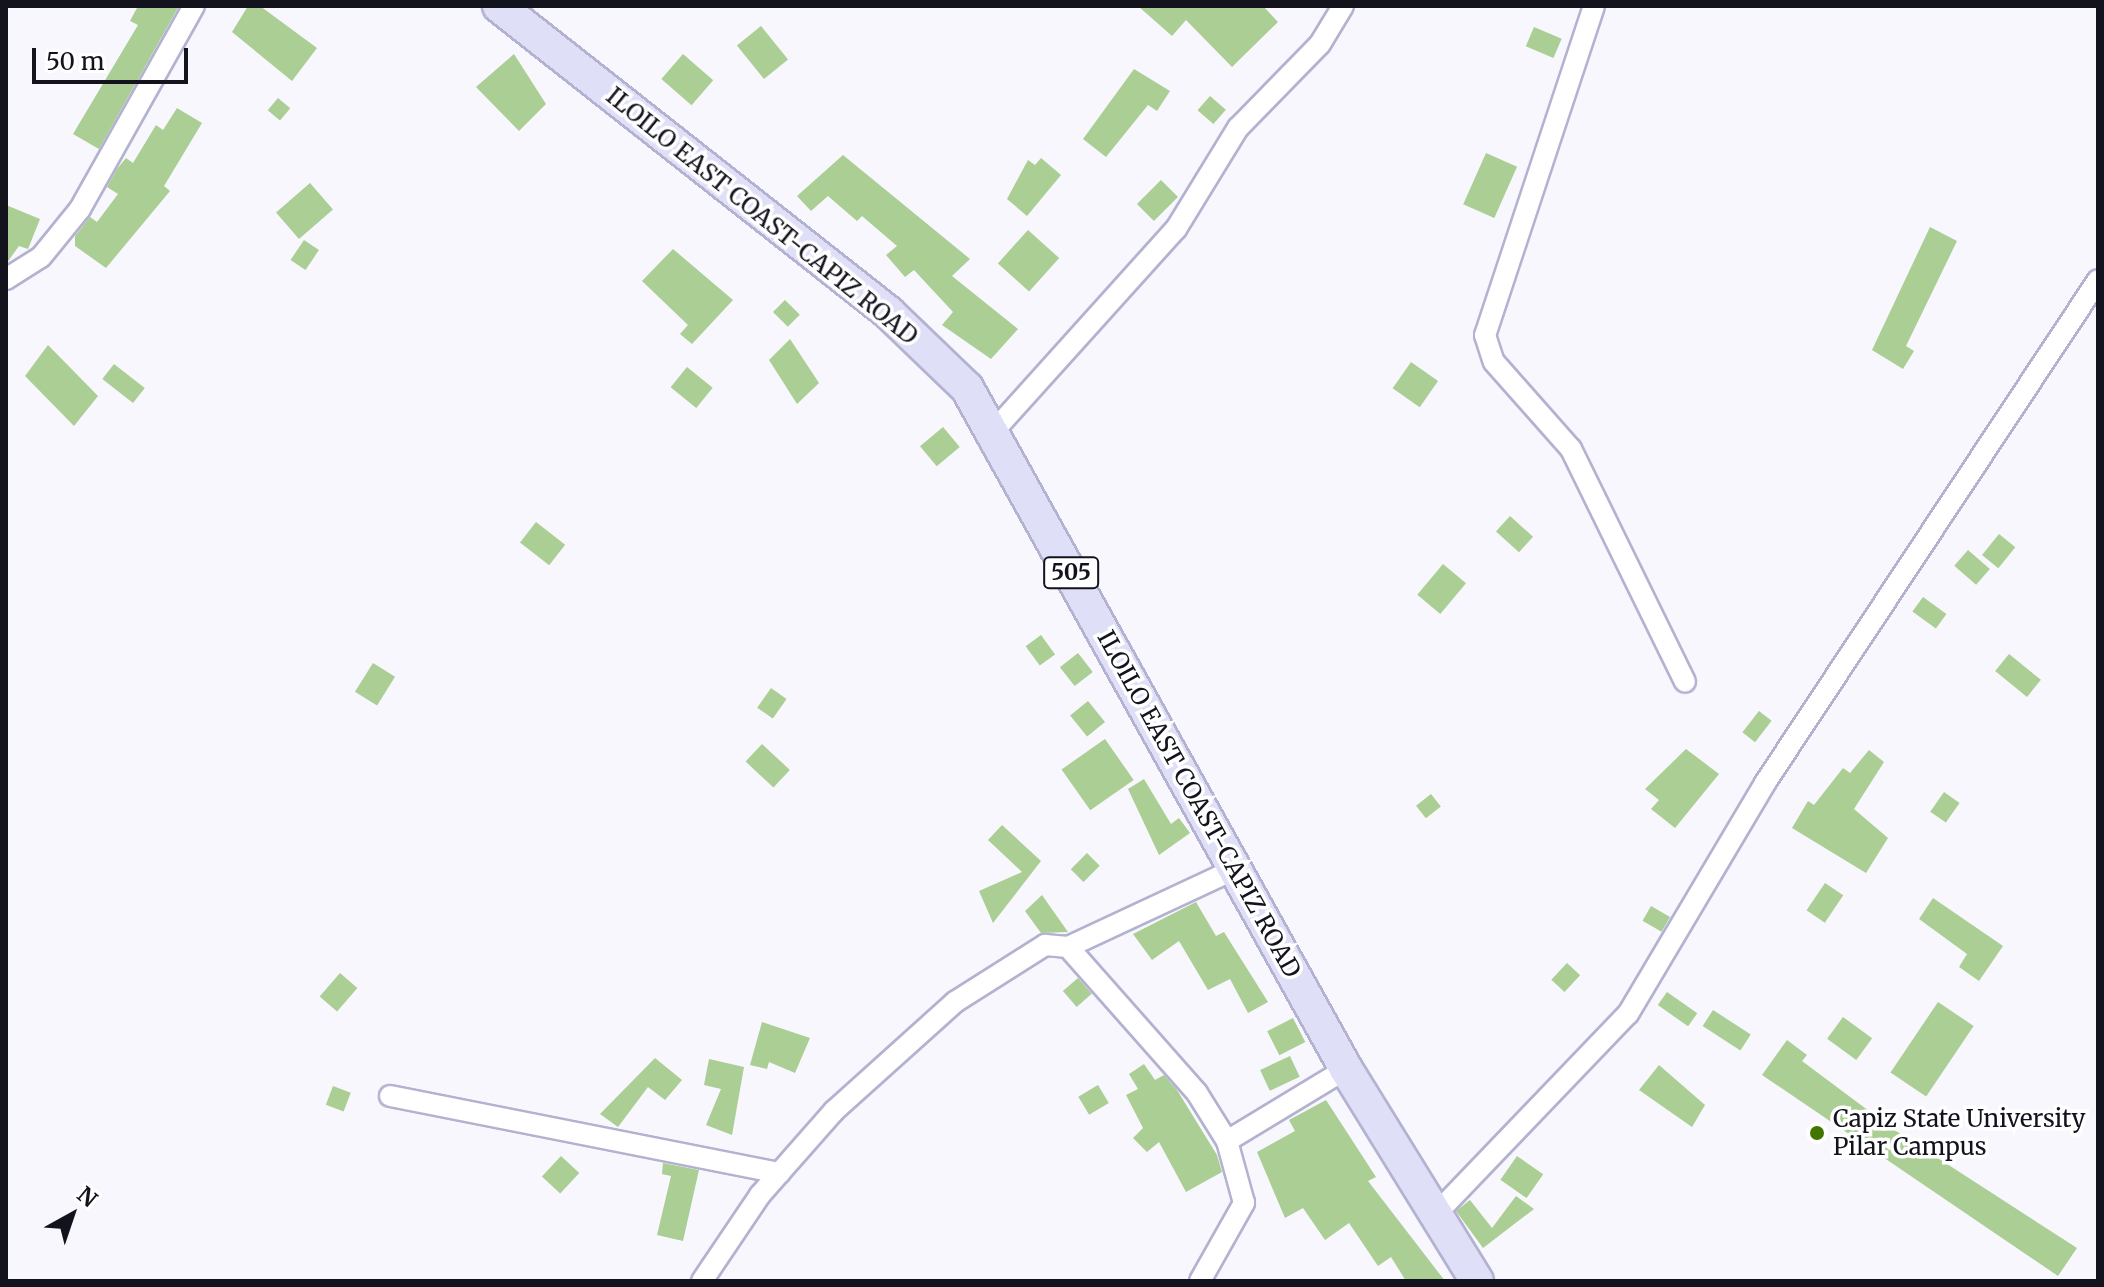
<!DOCTYPE html>
<html>
<head>
<meta charset="utf-8">
<style>
  body { margin:0 }
  #map { position:relative; width:2104px; height:1287px; overflow:hidden; background:#f7f7fd; font-family:Merriweather,serif }
  div>[style] { position:absolute }
  .building>* { inset:0; background:#aace93; transform-origin:0 0 }
  .roads { filter:drop-shadow(2px 0 #b3b2d0) drop-shadow(-2px 0 #b3b2d0) drop-shadow(0 2px #b3b2d0) drop-shadow(0 -2px #b3b2d0) }
  .street>* { height:20px; margin:-10px; padding:0 10px; transform-origin:10px; border-radius:10px; background:#fff }
  .primary>* { height:32px; margin:-16px; padding:0 16px; transform-origin:16px; border-radius:16px; background:#dfdff8 }
  .dots>* { width:22px; height:22px; translate:-50% -50%; box-sizing:border-box; border:4px solid #fff; border-radius:50% }
  span { translate:-50% -50%; white-space:nowrap; text-align:center; line-height:1.15; -webkit-text-stroke:7px #fff; paint-order:stroke }
  .shield-label span { padding:2px 6px; background:#fff; border:2px solid; border-radius:6px; -webkit-text-stroke-width:0 }
  .shield-label { font-size:22px; color:#13131d; font-weight:700 }
  .street-label { font-size:24px; color:#13131d }
  .poi-label { font-size:24px; color:#13131d }
  .left { translate:0 -50%; text-align:left }
  .frame { position:absolute; inset:0; border:8px solid #13131d; pointer-events:none }
  .north { position:absolute; left:32px; top:1175px; width:80px; height:80px; -webkit-text-stroke:6px #fff; paint-order:stroke; rotate:40deg; font-size:22px; font-weight:700; line-height:32px; text-align:center; color:#13131d }
  .north::after { content:''; display:block; margin:auto; width:28px; height:36px; background:#13131d; clip-path:polygon(50% 0,100% 100%,50% 72%,0 100%) }
  .scale { position:absolute; left:32px; top:48px; width:156px; height:36px; box-sizing:border-box; border:4px solid #13131d; border-top:0; padding-left:10px; font-size:24px; line-height:28px; white-space:nowrap; color:#13131d; -webkit-text-stroke:6px #fff; paint-order:stroke }
</style>
</head>
<body>
<div id="map">
  <div class="building">
    <i style="clip-path:polygon(138px 6px,179px 6px,99px 149px,73px 134px,138px 25px,130px 21px)"></i>
    <i style="clip-path:polygon(248px 6px,260px 6px,317px 48px,292px 81px,232px 32px)"></i>
    <i style="clip-path:polygon(1138px 6px,1263px 6px,1278px 22px,1232px 67px,1186px 20px,1172px 36px)"></i>
    <i style="left:761px;top:26px;width:43px;height:31px;rotate:51deg"></i>
    <i style="left:1534px;top:27px;width:30px;height:21px;rotate:23deg"></i>
    <i style="clip-path:polygon(514px 54px,546px 104px,519px 131px,476px 87px)"></i>
    <i style="left:683px;top:54px;width:40px;height:33px;rotate:41deg"></i>
    <i style="clip-path:polygon(1134px 69px,1170px 91px,1157px 111px,1148px 105px,1106px 157px,1083px 139px)"></i>
    <i style="left:1210px;top:96px;width:21px;height:19px;rotate:41deg"></i>
    <i style="left:278px;top:98px;width:16px;height:16px;rotate:40deg"></i>
    <i style="clip-path:polygon(177px 108px,202px 123px,164px 186px,170px 191px,106px 268px,75px 246px,75px 236px,90px 217px,97px 222px,118px 194px,107px 187px,117px 169px,126px 158px,133px 163px,156px 125px,163px 130px)"></i>
    <i style="left:1486px;top:153px;width:34px;height:56px;rotate:24deg"></i>
    <i style="clip-path:polygon(843px 155px,970px 259px,952px 276px,1018px 329px,991px 359px,942px 325px,953px 312px,914px 270px,905px 277px,886px 255px,897px 246px,862px 216px,857px 221px,828px 196px,811px 211px,797px 196px)"></i>
    <i style="clip-path:polygon(1041px 158px,1061px 175px,1027px 216px,1007px 199px,1028px 160px,1035px 165px)"></i>
    <i style="left:1161px;top:180px;width:24px;height:34px;rotate:45deg"></i>
    <i style="left:310px;top:183px;width:35px;height:45px;rotate:49deg"></i>
    <i style="clip-path:polygon(6px 205px,40px 219px,28px 249px,19px 246px,6px 264px)"></i>
    <i style="clip-path:polygon(1930px 227px,1957px 241px,1906px 346px,1914px 351px,1903px 369px,1872px 350px)"></i>
    <i style="left:1028px;top:230px;width:42px;height:45px;rotate:42deg"></i>
    <i style="left:304px;top:240px;width:18px;height:24px;rotate:34deg"></i>
    <i style="clip-path:polygon(673px 249px,733px 300px,692px 344px,680px 334px,688px 325px,642px 281px)"></i>
    <i style="left:785px;top:300px;width:21px;height:17px;rotate:45deg"></i>
    <i style="clip-path:polygon(790px 339px,819px 383px,797px 404px,769px 360px)"></i>
    <i style="clip-path:polygon(48px 345px,98px 396px,74px 426px,25px 376px)"></i>
    <i style="left:1411px;top:362px;width:33px;height:32px;rotate:35deg"></i>
    <i style="left:114px;top:364px;width:39px;height:19px;rotate:38deg"></i>
    <i style="left:687px;top:367px;width:33px;height:26px;rotate:39deg"></i>
    <i style="left:943px;top:427px;width:26px;height:30px;rotate:50deg"></i>
    <i style="left:1510px;top:516px;width:31px;height:21px;rotate:42deg"></i>
    <i style="left:536px;top:522px;width:37px;height:26px;rotate:38deg"></i>
    <i style="left:1999px;top:534px;width:21px;height:27px;rotate:39deg"></i>
    <i style="left:1968px;top:550px;width:29px;height:21px;rotate:41deg"></i>
    <i style="left:1443px;top:564px;width:30px;height:40px;rotate:40deg"></i>
    <i style="left:1923px;top:597px;width:29px;height:18px;rotate:36deg"></i>
    <i style="left:1041px;top:635px;width:24px;height:19px;rotate:54deg"></i>
    <i style="left:1078px;top:653px;width:24px;height:23px;rotate:52deg"></i>
    <i style="left:2009px;top:654px;width:41px;height:22px;rotate:39deg"></i>
    <i style="left:373px;top:663px;width:26px;height:34px;rotate:32deg"></i>
    <i style="left:771px;top:688px;width:19px;height:24px;rotate:35deg"></i>
    <i style="left:1088px;top:701px;width:27px;height:23px;rotate:51deg"></i>
    <i style="left:1759px;top:711px;width:16px;height:27px;rotate:38deg"></i>
    <i style="left:1105px;top:739px;width:50px;height:53px;rotate:55deg"></i>
    <i style="left:762px;top:744px;width:38px;height:24px;rotate:43deg"></i>
    <i style="clip-path:polygon(1686px 749px,1719px 774px,1675px 828px,1651px 809px,1659px 800px,1645px 789px)"></i>
    <i style="clip-path:polygon(1869px 750px,1884px 762px,1854px 809px,1888px 838px,1866px 873px,1792px 828px,1808px 801px,1814px 805px,1843px 768px,1850px 773px)"></i>
    <i style="clip-path:polygon(1144px 779px,1171px 824px,1179px 818px,1190px 833px,1159px 855px,1128px 789px)"></i>
    <i style="left:1944px;top:792px;width:19px;height:24px;rotate:35deg"></i>
    <i style="left:1431px;top:794px;width:16px;height:19px;rotate:52deg"></i>
    <i style="clip-path:polygon(1002px 825px,1041px 861px,993px 923px,979px 891px,1022px 872px,988px 840px)"></i>
    <i style="left:1087px;top:853px;width:18px;height:23px;rotate:45deg"></i>
    <i style="left:1825px;top:883px;width:22px;height:33px;rotate:34deg"></i>
    <i style="clip-path:polygon(1042px 895px,1068px 932px,1041px 933px,1025px 911px)"></i>
    <i style="clip-path:polygon(1933px 898px,2003px 946px,1979px 981px,1959px 967px,1967px 954px,1919px 919px)"></i>
    <i style="clip-path:polygon(1196px 902px,1216px 936px,1224px 932px,1268px 1002px,1248px 1013px,1230px 979px,1208px 990px,1179px 941px,1152px 960px,1133px 934px)"></i>
    <i style="left:1651px;top:906px;width:22px;height:17px;rotate:30deg"></i>
    <i style="left:1567px;top:963px;width:18px;height:23px;rotate:43deg"></i>
    <i style="left:340px;top:973px;width:23px;height:31px;rotate:41deg"></i>
    <i style="left:1078px;top:978px;width:21px;height:20px;rotate:49deg"></i>
    <i style="left:1667px;top:992px;width:37px;height:16px;rotate:35deg"></i>
    <i style="left:1938px;top:1002px;width:43px;height:85px;rotate:34deg"></i>
    <i style="left:1713px;top:1010px;width:45px;height:19px;rotate:33deg"></i>
    <i style="left:1843px;top:1017px;width:36px;height:27px;rotate:36deg"></i>
    <i style="left:1293px;top:1018px;width:27px;height:29px;rotate:63deg"></i>
    <i style="clip-path:polygon(762px 1022px,810px 1038px,795px 1073px,769px 1062px,767px 1069px,750px 1065px)"></i>
    <i style="clip-path:polygon(1787px 1040px,1807px 1055px,1802px 1061px,1893px 1129px,2077px 1248px,2058px 1276px,1762px 1075px)"></i>
    <i style="left:1290px;top:1056px;width:23px;height:33px;rotate:65deg"></i>
    <i style="clip-path:polygon(655px 1058px,682px 1080px,665px 1100px,648px 1087px,618px 1127px,600px 1114px)"></i>
    <i style="clip-path:polygon(709px 1059px,744px 1067px,732px 1135px,706px 1125px,721px 1089px,704px 1085px)"></i>
    <i style="clip-path:polygon(1144px 1064px,1155px 1080px,1164px 1075px,1177px 1090px,1217px 1155px,1222px 1172px,1186px 1192px,1159px 1142px,1147px 1152px,1133px 1138px,1143px 1128px,1126px 1095px,1138px 1089px,1129px 1074px)"></i>
    <i style="clip-path:polygon(1659px 1065px,1705px 1105px,1692px 1127px,1639px 1090px)"></i>
    <i style="left:1098px;top:1085px;width:21px;height:23px;rotate:59deg"></i>
    <i style="left:333px;top:1086px;width:19px;height:20px;rotate:21deg"></i>
    <i style="clip-path:polygon(1326px 1100px,1376px 1177px,1368px 1181px,1445px 1281px,1406px 1281px,1391px 1257px,1378px 1266px,1349px 1223px,1325px 1240px,1303px 1208px,1285px 1218px,1257px 1152px,1295px 1131px,1289px 1120px)"></i>
    <i style="left:561px;top:1156px;width:25px;height:28px;rotate:43deg"></i>
    <i style="left:1517px;top:1156px;width:32px;height:29px;rotate:35deg"></i>
    <i style="clip-path:polygon(663px 1163px,699px 1170px,683px 1241px,657px 1235px,671px 1176px,662px 1174px)"></i>
    <i style="clip-path:polygon(1516px 1196px,1534px 1209px,1483px 1248px,1456px 1211px,1470px 1200px,1492px 1228px)"></i>
  </div>
  <div class="roads">
    <div class="street">
      <i style="left:1594px;top:6px;width:347px;rotate:108.3deg"></i>
      <i style="left:1485px;top:335px;width:28px;rotate:72deg"></i>
      <i style="left:1494px;top:362px;width:116px;rotate:48.5deg"></i>
      <i style="left:1571px;top:449px;width:259px;rotate:63.9deg"></i>
      <i style="left:6px;top:279px;width:41px;rotate:-32.2deg"></i>
      <i style="left:41px;top:257px;width:62px;rotate:-50.9deg"></i>
      <i style="left:80px;top:209px;width:233px;rotate:-60.7deg"></i>
      <i style="left:992px;top:433px;width:275px;rotate:-48deg"></i>
      <i style="left:1176px;top:229px;width:119px;rotate:-58.5deg"></i>
      <i style="left:1238px;top:128px;width:117px;rotate:-45.7deg"></i>
      <i style="left:1320px;top:44px;width:44px;rotate:-58.8deg"></i>
      <i style="left:1068px;top:947px;width:184px;rotate:-25deg"></i>
      <i style="left:390px;top:1096px;width:397px;rotate:11.2deg"></i>
      <i style="left:1434px;top:1216px;width:280px;rotate:-46.2deg"></i>
      <i style="left:1628px;top:1014px;width:269px;rotate:-59.3deg"></i>
      <i style="left:1765px;top:783px;width:603px;rotate:-56.49deg"></i>
      <i style="left:702px;top:1281px;width:104px;rotate:-56deg"></i>
      <i style="left:760px;top:1195px;width:112px;rotate:-48.6deg"></i>
      <i style="left:834px;top:1111px;width:163px;rotate:-42deg"></i>
      <i style="left:955px;top:1002px;width:107px;rotate:-32.3deg"></i>
      <i style="left:1045px;top:945px;width:23px;rotate:5deg"></i>
      <i style="left:1068px;top:947px;width:195px;rotate:48.5deg"></i>
      <i style="left:1197px;top:1093px;width:57px;rotate:58deg"></i>
      <i style="left:1227px;top:1141px;width:139px;rotate:-31.2deg"></i>
      <i style="left:1200px;top:1281px;width:90px;rotate:-60.6deg"></i>
      <i style="left:1244px;top:1203px;width:64px;rotate:-105.3deg"></i>
    </div>
    <div class="primary">
      <i style="left:499px;top:6px;width:496px;rotate:38.2deg"></i>
      <i style="left:889px;top:313px;width:108px;rotate:43.9deg"></i>
      <i style="left:967px;top:388px;width:779px;rotate:60.9deg"></i>
      <i style="left:1346px;top:1069px;width:249px;rotate:58.3deg"></i>
    </div>
  </div>
  <div class="dots">
    <i style="left:1817px;top:1133px;background:#417500"></i>
  </div>
  <div class="shield-label">
    <span style="left:1071px;top:573px">505</span>
  </div>
  <div class="street-label">
    <span style="left:762px;top:216px;rotate:39deg">ILOILO EAST COAST-CAPIZ ROAD</span>
    <span style="left:1199px;top:804px;rotate:61deg">ILOILO EAST COAST-CAPIZ ROAD</span>
  </div>
  <div class="poi-label">
    <span class="left" style="left:1833px;top:1133px">Capiz State University<br>Pilar Campus</span>
  </div>
  <div class="frame"></div>
  <div class="north">N</div>
  <div class="scale">50 m</div>
</div>
</body>
</html>
